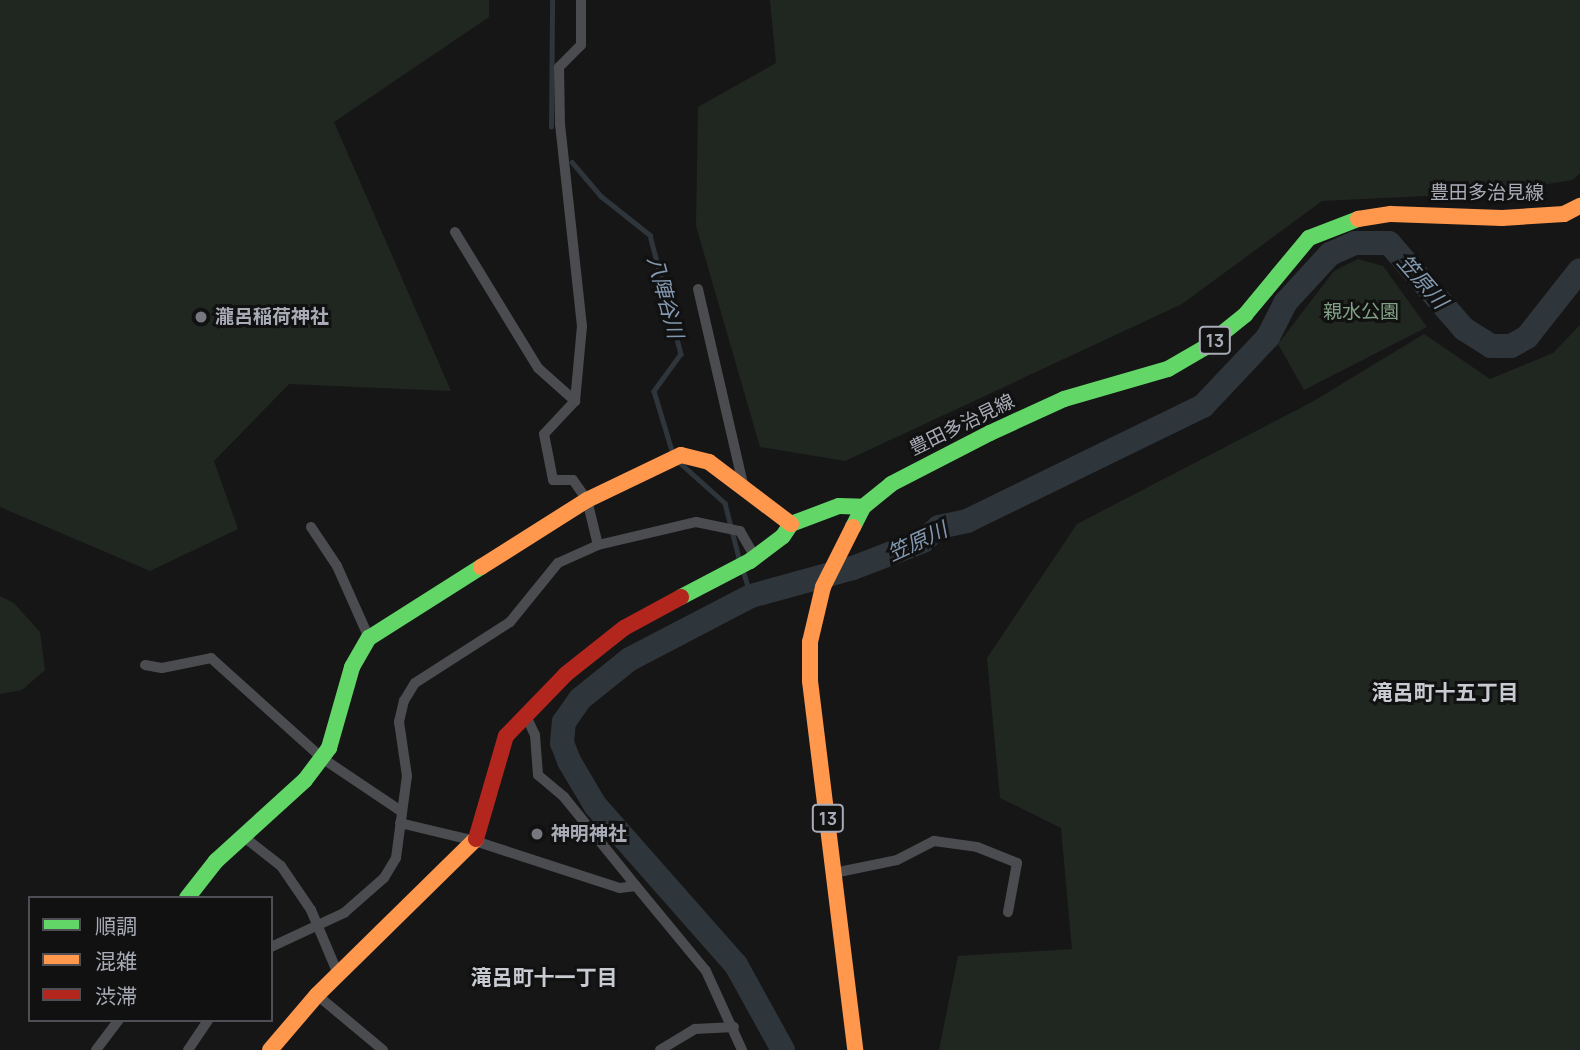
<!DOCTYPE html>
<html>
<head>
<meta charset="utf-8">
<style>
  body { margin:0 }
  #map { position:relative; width:1580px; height:1050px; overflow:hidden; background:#161617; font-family:Manrope,"Noto Sans JP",sans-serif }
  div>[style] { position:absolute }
  .green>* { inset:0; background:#202721 }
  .stream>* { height:4.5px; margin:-2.25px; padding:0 2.25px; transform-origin:2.25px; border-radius:2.25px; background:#2e353b }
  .river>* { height:24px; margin:-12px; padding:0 12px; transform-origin:12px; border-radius:12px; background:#2e353b }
  .street>* { height:10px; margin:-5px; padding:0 5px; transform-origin:5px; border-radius:5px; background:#4b4c4f }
  .fast>* { height:16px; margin:-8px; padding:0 8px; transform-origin:8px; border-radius:8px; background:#63d668 }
  .slow>* { height:16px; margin:-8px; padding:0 8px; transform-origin:8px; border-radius:8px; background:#ff974d }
  .jam>* { height:16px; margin:-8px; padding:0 8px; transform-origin:8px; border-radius:8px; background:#b3261e }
  .dots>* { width:19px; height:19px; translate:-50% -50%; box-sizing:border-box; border:4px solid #111112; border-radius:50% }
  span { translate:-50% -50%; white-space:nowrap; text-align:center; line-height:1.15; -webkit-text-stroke:6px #111112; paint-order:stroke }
  .shield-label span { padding:2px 5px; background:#111112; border:2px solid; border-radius:5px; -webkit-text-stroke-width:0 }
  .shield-label { font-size:18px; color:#a9acb7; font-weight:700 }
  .street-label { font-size:19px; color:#a9acb7 }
  .park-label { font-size:19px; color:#81a084 }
  .poi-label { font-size:19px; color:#a9acb7; font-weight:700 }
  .left { translate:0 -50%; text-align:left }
  .water-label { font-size:21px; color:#8298af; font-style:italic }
  .neighbourhood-label { font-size:21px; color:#c9cbd3; font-weight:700 }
  .legend { position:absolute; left:28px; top:896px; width:245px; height:126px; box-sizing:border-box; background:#111112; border:2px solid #4e4f54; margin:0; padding:9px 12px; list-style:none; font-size:21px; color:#a9acb7 }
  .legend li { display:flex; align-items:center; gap:14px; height:35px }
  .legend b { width:35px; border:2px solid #4e4f54 }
</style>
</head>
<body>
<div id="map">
  <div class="green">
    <i style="clip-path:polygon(0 0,489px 0,489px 17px,334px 122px,451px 391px,289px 384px,214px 461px,238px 529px,150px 571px,0 507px)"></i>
    <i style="clip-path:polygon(770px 0,1580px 0,1580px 173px,1573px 180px,1487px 193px,1322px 201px,1182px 304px,845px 461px,760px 447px,696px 226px,698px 107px,776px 63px)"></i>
    <i style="clip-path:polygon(1358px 259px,1383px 266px,1427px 327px,1304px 390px,1278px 344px,1334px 271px)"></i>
    <i style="clip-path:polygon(1580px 325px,1580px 1050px,939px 1050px,958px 956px,1072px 949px,1061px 828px,1000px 798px,987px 658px,1077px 524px,1312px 402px,1424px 334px,1490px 379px,1553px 353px)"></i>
    <i style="clip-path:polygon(0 596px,14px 603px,40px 632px,45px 670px,22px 690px,0 694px)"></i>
  </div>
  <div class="stream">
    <i style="left:551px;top:127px;width:127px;rotate:-89.5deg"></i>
    <i style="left:572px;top:162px;width:45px;rotate:49.5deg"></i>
    <i style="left:601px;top:196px;width:63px;rotate:38.5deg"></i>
    <i style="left:650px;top:235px;width:123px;rotate:75.4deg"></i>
    <i style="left:681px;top:354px;width:46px;rotate:126.1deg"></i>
    <i style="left:654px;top:391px;width:66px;rotate:73.2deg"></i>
    <i style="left:678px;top:461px;width:63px;rotate:41.8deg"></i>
    <i style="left:725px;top:503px;width:61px;rotate:75.7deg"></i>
    <i style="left:743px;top:570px;width:27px;rotate:73deg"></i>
  </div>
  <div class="river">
    <i style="left:783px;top:1050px;width:97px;rotate:-118.9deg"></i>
    <i style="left:736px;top:965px;width:213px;rotate:-131.4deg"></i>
    <i style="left:595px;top:805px;width:51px;rotate:-120.6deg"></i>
    <i style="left:569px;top:761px;width:19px;rotate:-111deg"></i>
    <i style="left:562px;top:743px;width:21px;rotate:-85deg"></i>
    <i style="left:564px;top:722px;width:28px;rotate:-55deg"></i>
    <i style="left:580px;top:699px;width:64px;rotate:-38.7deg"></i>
    <i style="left:630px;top:659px;width:136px;rotate:-27.5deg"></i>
    <i style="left:751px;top:596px;width:106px;rotate:-15.4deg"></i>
    <i style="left:853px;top:568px;width:75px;rotate:-21.1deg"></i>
    <i style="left:923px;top:541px;width:21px;rotate:-41deg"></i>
    <i style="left:939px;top:527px;width:29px;rotate:-12deg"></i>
    <i style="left:967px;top:521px;width:263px;rotate:-26deg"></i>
    <i style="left:1203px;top:406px;width:95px;rotate:-46.7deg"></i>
    <i style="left:1268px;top:337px;width:38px;rotate:-63deg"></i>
    <i style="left:1285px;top:303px;width:67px;rotate:-47.4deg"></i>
    <i style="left:1330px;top:254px;width:27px;rotate:-24deg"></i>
    <i style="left:1355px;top:243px;width:34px"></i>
    <i style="left:1389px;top:243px;width:114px;rotate:48.9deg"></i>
    <i style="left:1464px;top:329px;width:32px;rotate:32deg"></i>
    <i style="left:1491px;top:346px;width:20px"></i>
    <i style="left:1511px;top:346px;width:18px;rotate:-29deg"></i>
    <i style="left:1527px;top:337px;width:85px;rotate:-51.7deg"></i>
  </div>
  <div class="street">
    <i style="left:581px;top:0;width:45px;rotate:90deg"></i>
    <i style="left:581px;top:45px;width:31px;rotate:135deg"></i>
    <i style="left:559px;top:67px;width:57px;rotate:89deg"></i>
    <i style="left:560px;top:124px;width:203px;rotate:83.8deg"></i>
    <i style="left:582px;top:326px;width:75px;rotate:95.3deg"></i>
    <i style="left:575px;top:401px;width:45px;rotate:133.2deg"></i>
    <i style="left:544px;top:434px;width:47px;rotate:78.9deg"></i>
    <i style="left:553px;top:480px;width:20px"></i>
    <i style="left:573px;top:480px;width:24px;rotate:55deg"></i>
    <i style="left:587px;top:500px;width:46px;rotate:76.3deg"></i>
    <i style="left:455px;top:232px;width:159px;rotate:58.6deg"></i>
    <i style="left:538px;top:368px;width:50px;rotate:41.7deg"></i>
    <i style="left:698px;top:289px;width:200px;rotate:77deg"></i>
    <i style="left:311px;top:527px;width:47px;rotate:56.3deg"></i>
    <i style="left:337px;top:566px;width:79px;rotate:66deg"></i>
    <i style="left:145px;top:665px;width:17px;rotate:10deg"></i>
    <i style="left:162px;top:668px;width:50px;rotate:-11.5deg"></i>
    <i style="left:211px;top:658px;width:149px;rotate:42deg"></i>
    <i style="left:322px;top:758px;width:95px;rotate:33.9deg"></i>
    <i style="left:527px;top:718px;width:19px;rotate:65deg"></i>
    <i style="left:535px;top:735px;width:40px;rotate:85.7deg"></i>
    <i style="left:538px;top:775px;width:34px;rotate:40deg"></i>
    <i style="left:564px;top:797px;width:114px;rotate:51deg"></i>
    <i style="left:400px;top:823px;width:77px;rotate:13.5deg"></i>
    <i style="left:475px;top:841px;width:152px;rotate:18deg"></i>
    <i style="left:620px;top:888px;width:16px;rotate:-7deg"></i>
    <i style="left:636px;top:886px;width:110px;rotate:50.5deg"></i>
    <i style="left:706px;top:971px;width:87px;rotate:65.5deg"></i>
    <i style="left:244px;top:837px;width:47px;rotate:38.1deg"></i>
    <i style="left:281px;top:866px;width:53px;rotate:55.7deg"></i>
    <i style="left:311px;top:910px;width:69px;rotate:67.1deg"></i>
    <i style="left:834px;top:873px;width:64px;rotate:-11.7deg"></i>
    <i style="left:897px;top:860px;width:42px;rotate:-27.2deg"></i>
    <i style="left:934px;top:841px;width:43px;rotate:7.9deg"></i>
    <i style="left:977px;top:847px;width:43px;rotate:21.8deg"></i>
    <i style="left:1017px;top:863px;width:50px;rotate:100.4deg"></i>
    <i style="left:271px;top:947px;width:81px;rotate:-25deg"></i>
    <i style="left:344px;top:913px;width:53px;rotate:-41.2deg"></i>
    <i style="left:384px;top:878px;width:23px;rotate:-59deg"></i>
    <i style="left:396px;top:858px;width:83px;rotate:-82.4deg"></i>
    <i style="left:407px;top:776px;width:55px;rotate:-98.4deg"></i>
    <i style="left:399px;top:722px;width:22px;rotate:-77deg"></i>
    <i style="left:404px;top:701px;width:21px;rotate:-59deg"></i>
    <i style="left:415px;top:683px;width:113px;rotate:-32.7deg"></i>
    <i style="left:510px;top:622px;width:76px;rotate:-50.9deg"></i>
    <i style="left:558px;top:563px;width:44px;rotate:-24.2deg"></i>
    <i style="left:598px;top:545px;width:101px;rotate:-13.2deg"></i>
    <i style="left:696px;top:522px;width:45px;rotate:11.6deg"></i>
    <i style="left:740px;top:531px;width:30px;rotate:60deg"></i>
    <i style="left:317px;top:995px;width:86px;rotate:39.8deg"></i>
    <i style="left:96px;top:1050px;width:38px;rotate:-53deg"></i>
    <i style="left:188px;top:1050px;width:36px;rotate:-56deg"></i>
    <i style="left:660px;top:1050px;width:41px;rotate:-31deg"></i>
    <i style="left:695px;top:1029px;width:39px;rotate:-3deg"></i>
  </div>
  <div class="fast">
    <i style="left:853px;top:527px;width:22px;rotate:-63deg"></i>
    <i style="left:863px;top:507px;width:36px;rotate:-39deg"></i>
    <i style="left:891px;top:484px;width:111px;rotate:-27.3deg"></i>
    <i style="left:990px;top:433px;width:81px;rotate:-24.7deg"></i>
    <i style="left:1064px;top:399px;width:108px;rotate:-16.1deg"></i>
    <i style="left:1168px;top:369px;width:42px;rotate:-30.3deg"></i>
    <i style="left:1204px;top:348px;width:53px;rotate:-38.8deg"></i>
    <i style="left:1245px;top:315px;width:100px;rotate:-50.3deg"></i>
    <i style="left:1309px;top:238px;width:53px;rotate:-21.2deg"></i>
    <i style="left:681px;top:597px;width:78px;rotate:-27.6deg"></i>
    <i style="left:750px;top:561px;width:41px;rotate:-37.1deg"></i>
    <i style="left:783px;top:536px;width:14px;rotate:-56deg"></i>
    <i style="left:791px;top:524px;width:51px;rotate:-20.6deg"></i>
    <i style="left:839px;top:506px;width:24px;rotate:2deg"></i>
    <i style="left:187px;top:898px;width:47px;rotate:-51.9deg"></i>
    <i style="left:216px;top:861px;width:120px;rotate:-42.3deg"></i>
    <i style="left:305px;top:780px;width:40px;rotate:-53deg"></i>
    <i style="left:329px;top:748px;width:84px;rotate:-74.1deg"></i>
    <i style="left:352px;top:667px;width:34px;rotate:-60deg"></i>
    <i style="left:369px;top:638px;width:133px;rotate:-32.4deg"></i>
  </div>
  <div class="slow">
    <i style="left:1358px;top:219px;width:33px;rotate:-9deg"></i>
    <i style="left:1391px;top:214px;width:111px;rotate:2.1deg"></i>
    <i style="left:1502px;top:218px;width:62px;rotate:-3.7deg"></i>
    <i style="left:1564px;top:214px;width:18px;rotate:-27deg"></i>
    <i style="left:853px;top:527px;width:67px;rotate:116.6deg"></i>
    <i style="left:823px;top:587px;width:57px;rotate:103.3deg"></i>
    <i style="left:810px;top:642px;width:39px;rotate:90deg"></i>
    <i style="left:810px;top:681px;width:372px;rotate:83deg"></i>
    <i style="left:481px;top:567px;width:125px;rotate:-32.3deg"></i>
    <i style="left:587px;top:500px;width:104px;rotate:-25.6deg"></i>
    <i style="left:681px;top:455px;width:29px;rotate:14deg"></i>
    <i style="left:709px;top:462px;width:103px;rotate:37.1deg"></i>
    <i style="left:270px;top:1050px;width:72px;rotate:-49.5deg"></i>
    <i style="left:317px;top:995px;width:223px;rotate:-44.5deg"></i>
  </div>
  <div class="jam">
    <i style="left:476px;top:839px;width:107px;rotate:-73.8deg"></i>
    <i style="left:506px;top:736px;width:86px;rotate:-45.9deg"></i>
    <i style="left:566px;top:674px;width:74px;rotate:-38.4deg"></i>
    <i style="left:624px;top:628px;width:65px;rotate:-28.5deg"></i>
  </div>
  <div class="dots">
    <i style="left:201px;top:317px;background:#76787f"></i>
    <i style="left:537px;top:834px;background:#76787f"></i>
  </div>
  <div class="shield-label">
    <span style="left:1215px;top:340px">13</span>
    <span style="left:828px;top:818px">13</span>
  </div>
  <div class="street-label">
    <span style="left:1487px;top:193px">豊田多治見線</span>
    <span style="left:962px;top:425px;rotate:-26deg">豊田多治見線</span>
  </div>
  <div class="park-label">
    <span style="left:1361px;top:312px">親水公園</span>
  </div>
  <div class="poi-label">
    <span class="left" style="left:215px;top:317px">瀧呂稲荷神社</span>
    <span class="left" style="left:551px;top:834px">神明神社</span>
  </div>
  <div class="water-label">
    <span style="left:1423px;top:281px;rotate:49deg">笠原川</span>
    <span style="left:666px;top:297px;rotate:75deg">八陣谷川</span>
    <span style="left:917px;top:541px;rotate:-25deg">笠原川</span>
  </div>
  <div class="neighbourhood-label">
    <span style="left:1445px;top:692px">滝呂町十五丁目</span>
    <span style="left:544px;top:977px">滝呂町十一丁目</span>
  </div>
  <ul class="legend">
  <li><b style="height:9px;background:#63d668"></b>順調</li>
  <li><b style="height:9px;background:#ff974d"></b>混雑</li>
  <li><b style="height:9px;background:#b3261e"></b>渋滞</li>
  </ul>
</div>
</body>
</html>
